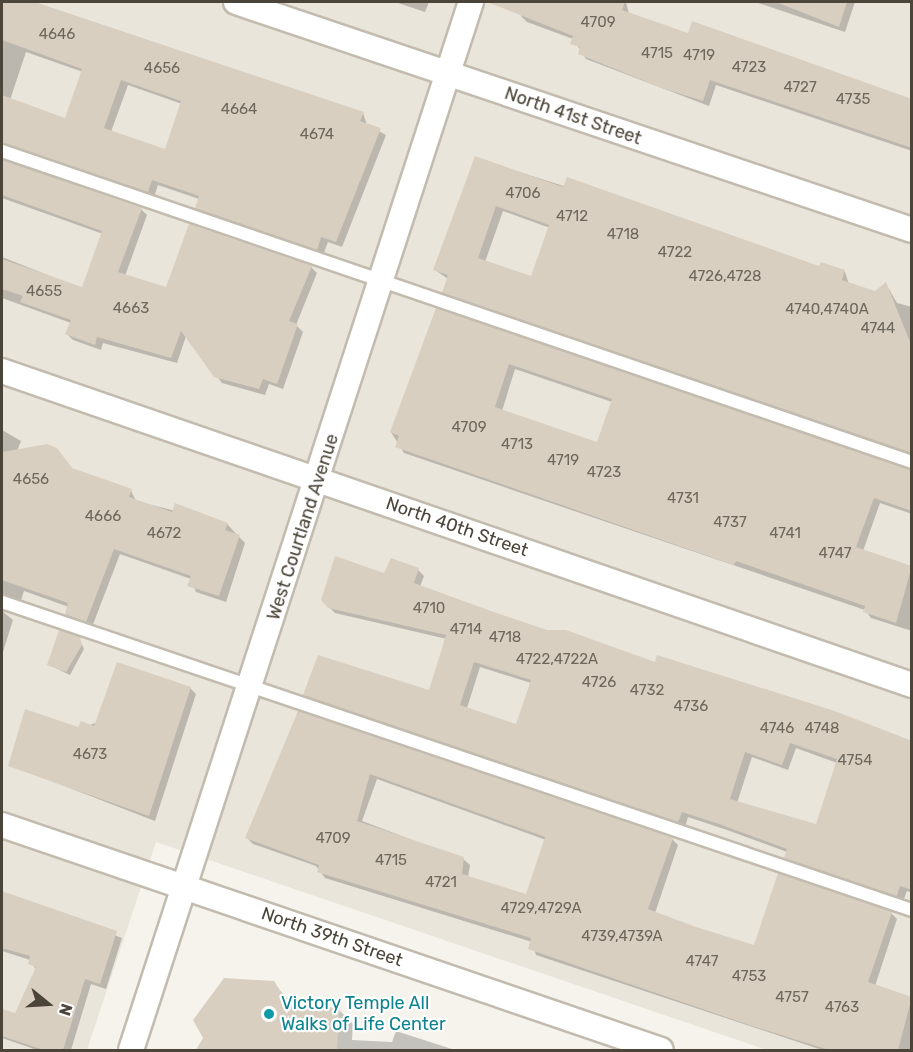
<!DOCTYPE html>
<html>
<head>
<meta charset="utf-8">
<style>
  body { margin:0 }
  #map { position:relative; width:913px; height:1052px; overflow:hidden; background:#f6f3ec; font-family:Rubik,sans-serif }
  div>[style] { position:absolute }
  .residential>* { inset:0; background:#eae5da }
  .shadow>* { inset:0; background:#0003 }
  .building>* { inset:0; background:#d8cfc1 }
  .roads { filter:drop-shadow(2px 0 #c2bbae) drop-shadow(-2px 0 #c2bbae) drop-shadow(0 2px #c2bbae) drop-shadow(0 -2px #c2bbae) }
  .lane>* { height:12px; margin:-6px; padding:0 6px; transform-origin:6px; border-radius:6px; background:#fff }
  .street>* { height:24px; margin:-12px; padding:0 12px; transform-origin:12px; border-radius:12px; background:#fff }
  .dots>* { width:16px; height:16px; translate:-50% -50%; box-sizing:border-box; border:3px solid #fff; border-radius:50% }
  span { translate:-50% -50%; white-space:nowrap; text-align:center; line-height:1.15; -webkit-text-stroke:4.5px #fff; paint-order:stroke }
  .number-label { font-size:15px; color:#6e675b }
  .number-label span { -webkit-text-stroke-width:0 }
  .street-label { font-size:18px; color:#4b4439 }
  .culture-label { font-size:18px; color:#0d838f }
  .left { translate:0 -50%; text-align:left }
  .frame { position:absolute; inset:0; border:3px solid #4b4439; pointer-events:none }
  .north { position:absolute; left:18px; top:974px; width:60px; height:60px; -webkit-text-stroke:4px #fff; paint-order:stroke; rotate:108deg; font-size:16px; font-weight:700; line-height:24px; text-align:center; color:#4b4439 }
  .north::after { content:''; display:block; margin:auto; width:21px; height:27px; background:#4b4439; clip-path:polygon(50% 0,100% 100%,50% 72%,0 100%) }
</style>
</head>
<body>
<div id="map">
  <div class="residential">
    <i style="clip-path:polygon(2px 2px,911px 2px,911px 1050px,767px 1050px,156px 842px,87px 1050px,2px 1050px)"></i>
  </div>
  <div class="shadow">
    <i style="clip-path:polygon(evenodd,2px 2px,31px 2px,363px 113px,367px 125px,386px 135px,342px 247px,328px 242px,323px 255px,202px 214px,196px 208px,199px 199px,158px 185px,154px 197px,2px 153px,2px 2px,26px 52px,83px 72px,66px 120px,10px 100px,26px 52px,2px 2px,128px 85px,182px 104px,166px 151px,111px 132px,128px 85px)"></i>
    <i style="clip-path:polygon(395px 2px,429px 2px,425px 12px)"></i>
    <i style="clip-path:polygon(526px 2px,626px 2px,629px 14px,689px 35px,912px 101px,912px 151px,716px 85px,709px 106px,586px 59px,573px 39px,527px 22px,521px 16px)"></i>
    <i style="clip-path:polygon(755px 2px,855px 2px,845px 32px)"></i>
    <i style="clip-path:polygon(evenodd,476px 158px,820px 268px,822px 263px,845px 272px,849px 284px,875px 293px,886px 284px,897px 303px,912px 307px,912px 456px,450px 299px,443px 292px,448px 279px,435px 270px,476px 158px,503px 211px,550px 228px,532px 278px,485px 262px,503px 211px)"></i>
    <i style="clip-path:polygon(2px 159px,141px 209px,147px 215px,125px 276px,167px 289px,311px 267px,317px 273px,296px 325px,303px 332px,283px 389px,269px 384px,265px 395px,222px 383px,186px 336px,177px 363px,103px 343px,101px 350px,73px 340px,67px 334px,71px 323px,2px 298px,2px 257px,83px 289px,103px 234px,2px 198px)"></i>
    <i style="clip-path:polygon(evenodd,437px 310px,912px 470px,912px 514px,880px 503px,863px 551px,912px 567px,912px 631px,871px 618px,865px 610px,404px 453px,391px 432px,437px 310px,515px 369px,612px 402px,597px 443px,502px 411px,515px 369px)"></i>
    <i style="clip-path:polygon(2px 430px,21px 441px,17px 451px,56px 449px,74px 471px,131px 491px,136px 501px,227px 524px,245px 543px,226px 602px,196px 592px,191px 579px,120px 554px,92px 627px,73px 620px,66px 614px,69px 607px,24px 591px,20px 603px,3px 601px,2px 611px,13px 620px,2px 655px)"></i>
    <i style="clip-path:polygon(evenodd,418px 570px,424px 576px,420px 587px,547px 632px,912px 741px,912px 893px,907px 891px,903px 901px,792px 864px,787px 852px,727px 830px,688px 817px,685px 827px,311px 701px,305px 695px,430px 692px,447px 639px,335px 613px,329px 607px,385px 575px,418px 570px,480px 667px,531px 683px,517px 726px,467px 708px,480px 667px,418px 570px,796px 748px,837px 763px,817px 826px,737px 803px,752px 757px,788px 770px,796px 748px)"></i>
    <i style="clip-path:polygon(79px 638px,84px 649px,70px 675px,49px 665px)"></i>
    <i style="clip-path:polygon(190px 688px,196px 694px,155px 821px,10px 765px,79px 729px)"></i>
    <i style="clip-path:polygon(evenodd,299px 713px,672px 839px,678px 845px,655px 913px,696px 928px,755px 946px,891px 913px,897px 919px,875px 986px,912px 998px,912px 1050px,822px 1050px,536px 955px,532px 942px,325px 878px,316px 866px,253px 844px,247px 838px,299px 713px,377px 779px,546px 840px,527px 896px,468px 877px,470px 865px,463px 859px,362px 821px,377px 779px)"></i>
    <i style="clip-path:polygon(2px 893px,122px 938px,106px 989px,91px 984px,71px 1050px,37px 1050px,2px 1038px,2px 1009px,16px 1015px,36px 970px,30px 960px,2px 951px)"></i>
    <i style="clip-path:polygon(274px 983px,294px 1007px,339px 1010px,353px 1024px,352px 1040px,392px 1042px,396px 1031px,455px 1050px,198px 1050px,205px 1038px)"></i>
  </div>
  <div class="building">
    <i style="clip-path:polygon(evenodd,2px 2px,35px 2px,364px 112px,360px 121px,381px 128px,336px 242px,321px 237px,317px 250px,195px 208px,199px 196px,152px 180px,148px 192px,2px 143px,2px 95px,65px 118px,82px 69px,2px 40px,2px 2px,121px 80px,181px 101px,165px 149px,104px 128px,121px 80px)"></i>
    <i style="clip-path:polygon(487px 2px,625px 2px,622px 10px,688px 33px,692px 21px,912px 99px,912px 148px,710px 80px,703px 101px,662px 88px,578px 54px,580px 47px,570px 44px,573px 36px)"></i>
    <i style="clip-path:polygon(776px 2px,847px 2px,839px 27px)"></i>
    <i style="clip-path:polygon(evenodd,475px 156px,563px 187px,567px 177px,819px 266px,821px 262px,845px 270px,842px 280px,875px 291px,886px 282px,912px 347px,912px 453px,442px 293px,448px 275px,433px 270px,475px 156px,496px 206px,549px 225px,531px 276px,478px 258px,496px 206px)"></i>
    <i style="clip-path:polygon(2px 160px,142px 208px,118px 272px,166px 287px,189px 224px,312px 266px,289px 321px,298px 324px,277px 384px,263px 379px,259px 389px,214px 377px,181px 331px,171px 358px,97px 337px,95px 345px,65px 334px,71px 320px,20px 302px,23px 296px,2px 289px,2px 259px,82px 287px,102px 231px,2px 195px)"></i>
    <i style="clip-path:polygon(evenodd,436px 308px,912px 470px,912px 511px,874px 498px,856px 547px,912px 566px,896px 623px,863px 612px,865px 606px,736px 561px,734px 565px,395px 447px,399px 436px,390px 432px,436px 308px,509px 364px,612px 399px,597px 442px,495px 407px,509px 364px)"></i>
    <i style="clip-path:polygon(47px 444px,57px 448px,72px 468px,132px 489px,129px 497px,172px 512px,175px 503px,228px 523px,225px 530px,240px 535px,219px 596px,187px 586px,191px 576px,114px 549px,86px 622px,65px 614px,68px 603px,2px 580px,2px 452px)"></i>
    <i style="clip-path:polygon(evenodd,335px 556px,384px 573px,391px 558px,419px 568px,414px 583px,491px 611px,547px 630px,566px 630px,655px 662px,657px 655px,835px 711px,912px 741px,912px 890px,900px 886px,897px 896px,784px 858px,787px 849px,719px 824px,682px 812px,678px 822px,303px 695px,318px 655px,429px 690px,446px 635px,328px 608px,321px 600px,335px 556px,474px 662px,531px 680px,516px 724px,460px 705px,474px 662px,335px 556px,790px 743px,837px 759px,816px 824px,730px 799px,745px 752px,782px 765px,790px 743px)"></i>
    <i style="clip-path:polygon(59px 630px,80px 637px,82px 645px,66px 672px,47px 665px)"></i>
    <i style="clip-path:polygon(117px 662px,191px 687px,149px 816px,8px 766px,25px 709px,78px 727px,81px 721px,94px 726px)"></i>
    <i style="clip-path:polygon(evenodd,298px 711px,673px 838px,648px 909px,696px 927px,754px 945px,778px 873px,892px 912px,868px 982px,912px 997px,898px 1050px,829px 1050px,752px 1026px,528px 949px,531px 938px,317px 872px,319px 865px,245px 838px,298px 711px,370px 774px,545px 837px,526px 894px,462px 874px,464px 857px,357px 821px,370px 774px)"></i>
    <i style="clip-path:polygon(2px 891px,117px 931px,100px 984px,85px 979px,63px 1050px,44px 1050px,2px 1036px,2px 1009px,15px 1013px,36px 967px,28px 964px,30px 956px,2px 948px)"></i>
    <i style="clip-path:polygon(224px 978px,274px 981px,289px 1005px,340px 1008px,337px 1050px,196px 1050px,203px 1038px,193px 1020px)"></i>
  </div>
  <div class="roads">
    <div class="lane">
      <i style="left:2px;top:151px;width:962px;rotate:18.87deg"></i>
      <i style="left:2px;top:602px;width:961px;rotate:18.7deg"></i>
    </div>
    <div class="street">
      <i style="left:236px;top:2px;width:713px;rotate:18.64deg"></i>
      <i style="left:2px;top:371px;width:963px;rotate:19.04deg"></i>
      <i style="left:2px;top:825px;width:696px;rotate:18.85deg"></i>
      <i style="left:131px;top:1050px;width:1102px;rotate:-72.03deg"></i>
    </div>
  </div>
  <div class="dots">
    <i style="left:269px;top:1014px;background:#0f9aa8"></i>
  </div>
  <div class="number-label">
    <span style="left:598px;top:23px">4709</span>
    <span style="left:57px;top:35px">4646</span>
    <span style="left:657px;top:54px">4715</span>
    <span style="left:699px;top:56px">4719</span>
    <span style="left:749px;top:68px">4723</span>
    <span style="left:162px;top:69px">4656</span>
    <span style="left:800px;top:88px">4727</span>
    <span style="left:853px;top:100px">4735</span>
    <span style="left:239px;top:110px">4664</span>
    <span style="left:317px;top:135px">4674</span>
    <span style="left:523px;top:194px">4706</span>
    <span style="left:572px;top:217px">4712</span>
    <span style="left:623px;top:235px">4718</span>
    <span style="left:675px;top:253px">4722</span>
    <span style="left:725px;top:277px">4726,4728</span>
    <span style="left:44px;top:292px">4655</span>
    <span style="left:131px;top:309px">4663</span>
    <span style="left:827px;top:310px">4740,4740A</span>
    <span style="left:878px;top:329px">4744</span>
    <span style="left:469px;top:428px">4709</span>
    <span style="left:517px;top:445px">4713</span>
    <span style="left:563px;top:461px">4719</span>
    <span style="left:604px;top:473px">4723</span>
    <span style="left:31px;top:480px">4656</span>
    <span style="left:683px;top:499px">4731</span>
    <span style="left:103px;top:517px">4666</span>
    <span style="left:730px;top:523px">4737</span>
    <span style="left:164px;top:534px">4672</span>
    <span style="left:785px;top:534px">4741</span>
    <span style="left:835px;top:554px">4747</span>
    <span style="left:429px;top:609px">4710</span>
    <span style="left:466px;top:630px">4714</span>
    <span style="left:505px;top:638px">4718</span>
    <span style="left:557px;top:660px">4722,4722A</span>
    <span style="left:599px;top:683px">4726</span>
    <span style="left:647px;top:691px">4732</span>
    <span style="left:691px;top:707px">4736</span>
    <span style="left:777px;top:729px">4746</span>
    <span style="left:822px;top:729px">4748</span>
    <span style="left:90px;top:755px">4673</span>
    <span style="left:855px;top:761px">4754</span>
    <span style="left:333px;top:839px">4709</span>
    <span style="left:391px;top:861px">4715</span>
    <span style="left:441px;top:883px">4721</span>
    <span style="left:541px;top:909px">4729,4729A</span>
    <span style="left:622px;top:937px">4739,4739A</span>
    <span style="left:702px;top:962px">4747</span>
    <span style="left:749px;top:977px">4753</span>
    <span style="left:792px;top:998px">4757</span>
    <span style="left:842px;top:1008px">4763</span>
  </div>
  <div class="street-label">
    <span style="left:573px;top:116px;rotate:19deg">North 41st Street</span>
    <span style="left:303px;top:527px;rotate:-72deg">West Courtland Avenue</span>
    <span style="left:457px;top:527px;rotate:19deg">North 40th Street</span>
    <span style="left:332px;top:937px;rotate:19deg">North 39th Street</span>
  </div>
  <div class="culture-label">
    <span class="left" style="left:281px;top:1014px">Victory Temple All<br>Walks of Life Center</span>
  </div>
  <div class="frame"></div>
  <div class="north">N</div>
</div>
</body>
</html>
